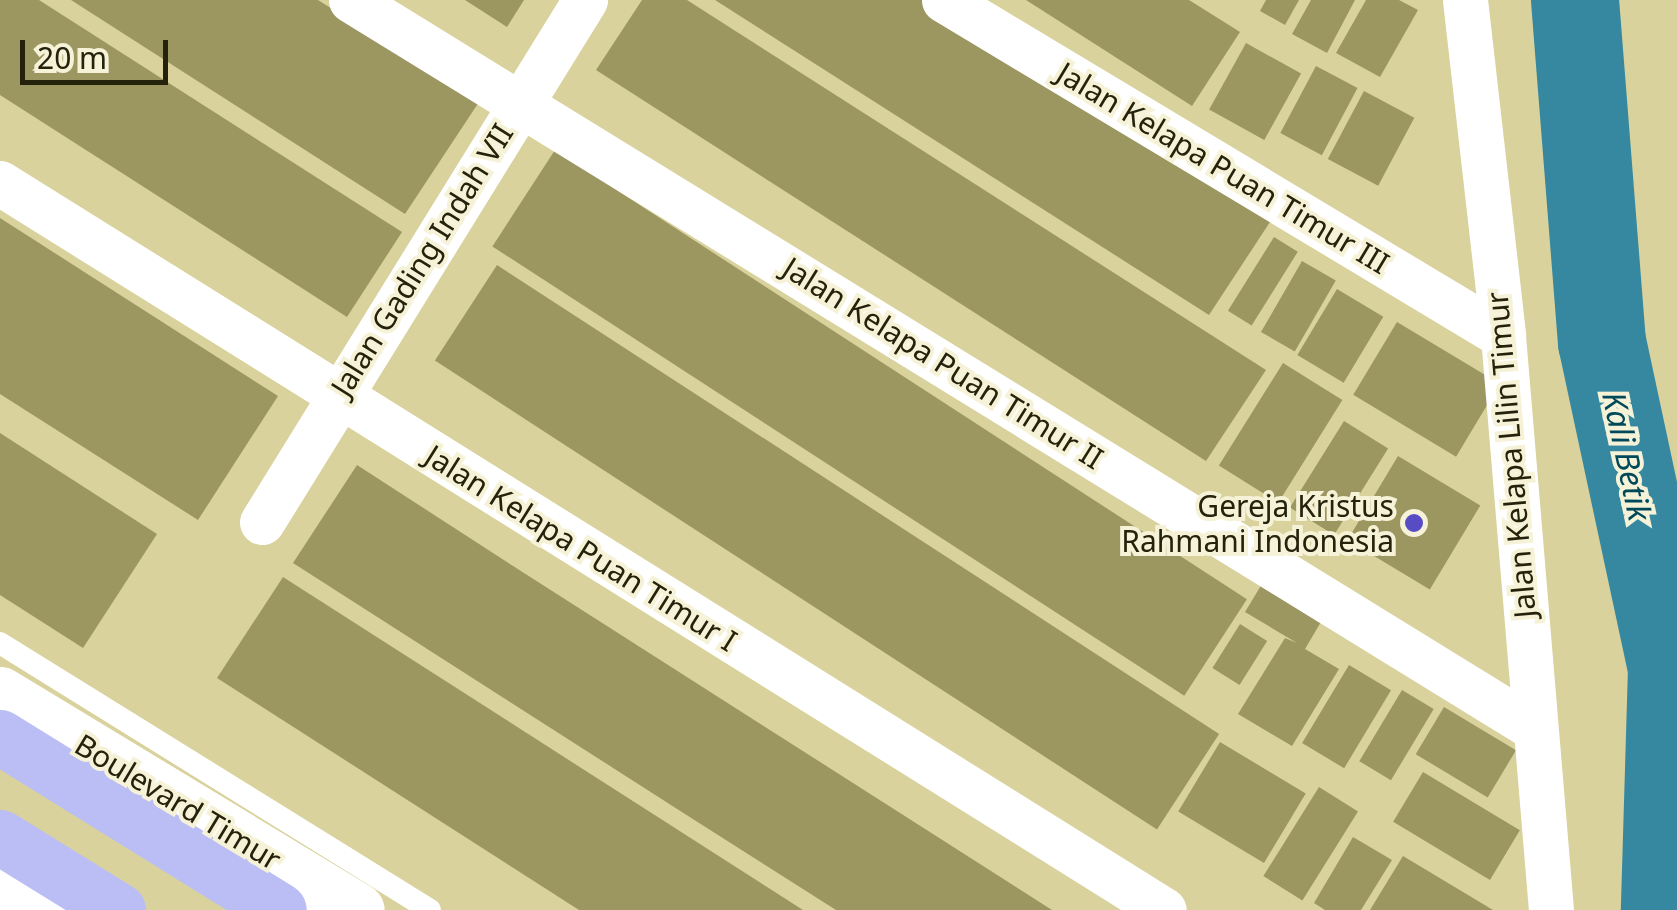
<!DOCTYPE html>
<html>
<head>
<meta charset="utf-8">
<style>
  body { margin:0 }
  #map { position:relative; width:1677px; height:910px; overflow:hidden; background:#d9d29c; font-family:"Noto Sans",sans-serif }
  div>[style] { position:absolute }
  .river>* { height:88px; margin:-44px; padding:0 44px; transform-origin:44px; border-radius:44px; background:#3688a1 }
  .building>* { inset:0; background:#9c9661; transform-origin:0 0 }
  .service>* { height:22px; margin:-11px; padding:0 11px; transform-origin:11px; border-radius:11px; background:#fff }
  .minor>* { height:45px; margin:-22.5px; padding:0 22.5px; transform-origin:22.5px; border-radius:22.5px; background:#fff }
  .secondary>* { height:55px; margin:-27.5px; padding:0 27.5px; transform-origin:27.5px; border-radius:27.5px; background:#fff }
  .motorway>* { height:55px; margin:-27.5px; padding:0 27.5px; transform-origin:27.5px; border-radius:27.5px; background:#bbbef5 }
  .dots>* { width:28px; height:28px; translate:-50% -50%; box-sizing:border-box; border:5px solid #f5f2d7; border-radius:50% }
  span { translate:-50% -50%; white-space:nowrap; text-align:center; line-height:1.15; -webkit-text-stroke:8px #f5f2d7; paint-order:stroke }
  .street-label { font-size:30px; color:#25220c }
  .poi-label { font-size:30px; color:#25220c }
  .right { translate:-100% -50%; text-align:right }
  .water-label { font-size:32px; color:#00495b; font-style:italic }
  .scale { position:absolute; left:20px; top:40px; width:148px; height:45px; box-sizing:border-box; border:5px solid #25220c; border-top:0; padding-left:12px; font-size:30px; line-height:35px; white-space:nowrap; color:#25220c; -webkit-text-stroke:8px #f5f2d7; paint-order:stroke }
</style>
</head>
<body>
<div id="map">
  <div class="river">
    <i style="left:1575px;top:0;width:343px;rotate:85.5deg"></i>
    <i style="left:1602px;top:342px;width:333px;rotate:77.9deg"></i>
    <i style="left:1672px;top:668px;width:242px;rotate:91.7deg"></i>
  </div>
  <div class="building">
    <i style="clip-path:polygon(0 0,39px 0,402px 232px,347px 317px,0 95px)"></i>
    <i style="clip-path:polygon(71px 0,318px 0,479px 102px,405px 214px)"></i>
    <i style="clip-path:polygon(465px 0,524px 0,507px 27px)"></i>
    <i style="clip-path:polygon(642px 0,687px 0,1266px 370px,1206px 461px,596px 70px)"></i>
    <i style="clip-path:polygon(715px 0,923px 0,1270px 222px,1209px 315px)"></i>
    <i style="clip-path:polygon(1026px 0,1189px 0,1240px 32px,1192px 106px)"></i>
    <i style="clip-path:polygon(1266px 0,1299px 0,1285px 25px,1260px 11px)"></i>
    <i style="clip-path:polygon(1311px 0,1355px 0,1327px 53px,1292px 34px)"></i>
    <i style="clip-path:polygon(1366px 0,1399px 0,1418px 10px,1380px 77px,1336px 53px)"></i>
    <i style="left:1246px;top:43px;width:63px;height:76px;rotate:29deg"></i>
    <i style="left:1316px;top:66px;width:47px;height:76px;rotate:28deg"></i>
    <i style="left:1364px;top:91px;width:57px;height:77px;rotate:28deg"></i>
    <i style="left:555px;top:150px;width:825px;height:115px;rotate:33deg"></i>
    <i style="clip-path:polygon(0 218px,278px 396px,198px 520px,0 394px)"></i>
    <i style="left:1274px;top:237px;width:28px;height:87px;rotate:32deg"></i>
    <i style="left:1302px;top:261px;width:39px;height:82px;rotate:30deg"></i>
    <i style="left:497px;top:265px;width:861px;height:114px;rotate:33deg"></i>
    <i style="left:1337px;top:289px;width:54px;height:77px;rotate:31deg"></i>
    <i style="left:1397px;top:322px;width:120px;height:85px;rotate:31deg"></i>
    <i style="left:1283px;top:363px;width:70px;height:121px;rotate:32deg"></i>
    <i style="left:1344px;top:421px;width:52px;height:102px;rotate:32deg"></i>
    <i style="clip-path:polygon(0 433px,157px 534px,83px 648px,0 595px)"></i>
    <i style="left:1398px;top:456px;width:96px;height:98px;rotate:31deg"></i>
    <i style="clip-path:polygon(357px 465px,524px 573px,1052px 910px,836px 910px,685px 814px,293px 563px)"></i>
    <i style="clip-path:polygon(1271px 569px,1331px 605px,1305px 649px,1339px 669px,1292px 746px,1238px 714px,1285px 638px,1297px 643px,1245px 612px)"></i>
    <i style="clip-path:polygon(283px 577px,803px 910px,579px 910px,217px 678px)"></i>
    <i style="left:1240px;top:624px;width:32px;height:52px;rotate:32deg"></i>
    <i style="left:1349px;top:665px;width:49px;height:91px;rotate:31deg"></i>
    <i style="left:1402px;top:690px;width:37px;height:83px;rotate:31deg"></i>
    <i style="left:1444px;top:707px;width:84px;height:55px;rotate:31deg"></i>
    <i style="left:1220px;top:742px;width:100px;height:81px;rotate:31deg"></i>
    <i style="left:1423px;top:772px;width:113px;height:58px;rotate:31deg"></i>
    <i style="left:1319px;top:787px;width:46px;height:105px;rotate:32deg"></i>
    <i style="clip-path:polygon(1353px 837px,1392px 860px,1361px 910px,1325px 910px,1314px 903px)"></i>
    <i style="clip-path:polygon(1403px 856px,1493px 910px,1370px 910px)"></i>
  </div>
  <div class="service">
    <i style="left:0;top:643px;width:506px;rotate:31.84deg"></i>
  </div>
  <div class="minor">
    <i style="left:351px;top:0;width:1389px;rotate:31.61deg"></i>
    <i style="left:944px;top:0;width:652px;rotate:31.01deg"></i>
    <i style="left:1465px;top:0;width:338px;rotate:83.5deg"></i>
    <i style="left:1503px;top:336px;width:576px;rotate:85.22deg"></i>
    <i style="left:0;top:183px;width:1372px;rotate:31.99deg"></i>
    <i style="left:262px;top:522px;width:614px;rotate:-58.25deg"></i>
  </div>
  <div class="secondary">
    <i style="left:0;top:694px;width:417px;rotate:31.2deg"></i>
    <i style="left:0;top:885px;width:47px;rotate:32deg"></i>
  </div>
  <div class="motorway">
    <i style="left:0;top:737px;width:328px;rotate:31.8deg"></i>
    <i style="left:0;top:837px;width:139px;rotate:31.7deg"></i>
  </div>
  <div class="dots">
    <i style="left:1414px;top:523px;background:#574cc4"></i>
  </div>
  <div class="street-label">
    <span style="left:1223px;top:168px;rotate:31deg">Jalan Kelapa Puan Timur III</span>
    <span style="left:422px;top:260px;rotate:-58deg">Jalan Gading Indah VII</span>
    <span style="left:943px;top:363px;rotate:32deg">Jalan Kelapa Puan Timur II</span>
    <span style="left:1511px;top:455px;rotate:-95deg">Jalan Kelapa Lilin Timur</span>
    <span style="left:581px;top:548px;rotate:32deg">Jalan Kelapa Puan Timur I</span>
    <span style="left:178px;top:802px;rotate:31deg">Boulevard Timur</span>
  </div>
  <div class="poi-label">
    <span class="right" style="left:1394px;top:523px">Gereja Kristus<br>Rahmani Indonesia</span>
  </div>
  <div class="water-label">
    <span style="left:1627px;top:456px;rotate:78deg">Kali Betik</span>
  </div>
  <div class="scale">20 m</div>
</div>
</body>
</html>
